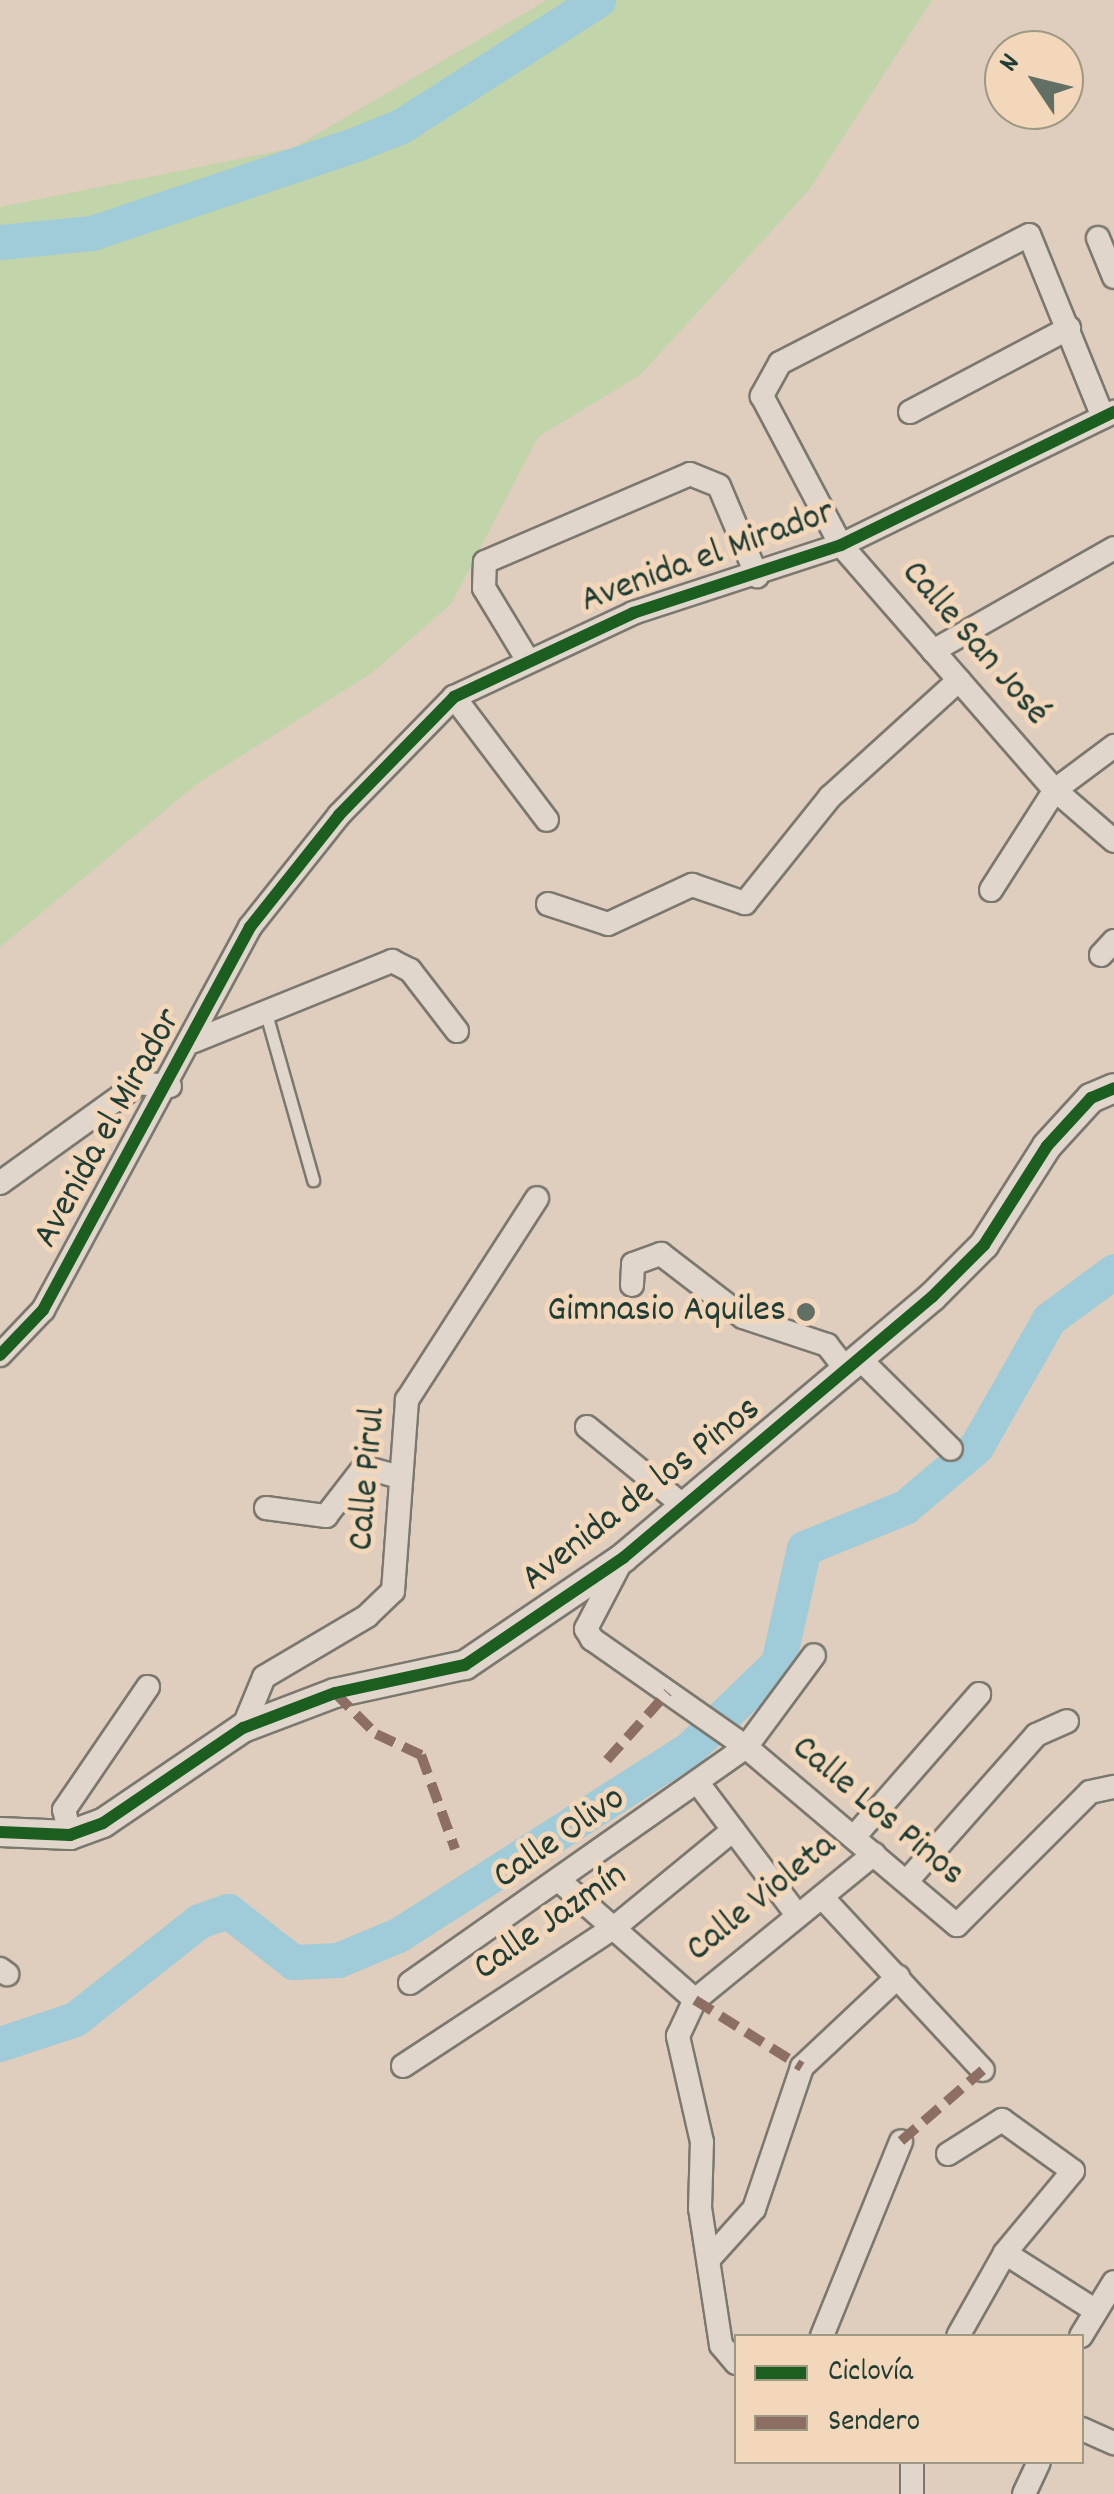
<!DOCTYPE html>
<html>
<head>
<meta charset="utf-8">
<style>
  body { margin:0 }
  #map { position:relative; width:1114px; height:2494px; overflow:hidden; background:#dfcdbd; font-family:Dekko,sans-serif }
  div>[style] { position:absolute }
  .green>* { inset:0; background:#c1d4aa }
  .river>* { height:35px; margin:-17.5px; padding:0 17.5px; transform-origin:17.5px; border-radius:17.5px; background:#9fccd8 }
  .roads { filter:drop-shadow(2px 0 #7b786f) drop-shadow(-2px 0 #7b786f) drop-shadow(0 2px #7b786f) drop-shadow(0 -2px #7b786f) }
  .service>* { height:11px; margin:-5.5px; padding:0 5.5px; transform-origin:5.5px; border-radius:5.5px; background:#e0d6cb }
  .minor>* { height:22px; margin:-11px; padding:0 11px; transform-origin:11px; border-radius:11px; background:#e0d6cb }
  .tertiary>* { height:28px; margin:-14px; padding:0 14px; transform-origin:14px; border-radius:14px; background:#e0d6cb }
  .quiet>* { height:10px; margin-top:-5px; transform-origin:0; background:repeating-linear-gradient(90deg,#8d6e63 0 20px,transparent 0 30px) }
  .cycleway>* { height:12px; margin:-6px; padding:0 6px; transform-origin:6px; border-radius:6px; background:#1b5e20 }
  .dots>* { width:28px; height:28px; translate:-50% -50%; box-sizing:border-box; border:5px solid #f3d7ba; border-radius:50% }
  span { translate:-50% -50%; white-space:nowrap; text-align:center; line-height:1.15; -webkit-text-stroke:10px #f3d7ba; paint-order:stroke }
  .street-label { font-size:38px; color:#1f3d34 }
  .poi-label { font-size:38px; color:#1f3d34 }
  .right { translate:-100% -50%; text-align:right }
  .legend { position:absolute; left:734px; top:2334px; width:350px; height:130px; box-sizing:border-box; background:#f3d7ba; border:2px solid #9e9984; margin:0; padding:12px 18px; list-style:none; font-size:30px; color:#1f3d34 }
  .legend li { display:flex; align-items:center; gap:20px; height:50px }
  .legend b { width:50px; border:2px solid #9e9984 }
  .north { position:absolute; left:984px; top:30px; width:100px; height:100px; box-sizing:border-box; background:#f3d7ba; border:2px solid #9e9984; border-radius:50%; rotate:305deg; font-size:28px; font-weight:700; line-height:40px; text-align:center; color:#1f3d34 }
  .north::after { content:''; display:block; margin:auto; width:35px; height:45px; background:#626f64; clip-path:polygon(50% 0,100% 100%,50% 72%,0 100%) }
</style>
</head>
<body>
<div id="map">
  <div class="green">
    <i style="clip-path:polygon(547px 0,932px 0,809px 190px,640px 375px,538px 437px,451px 604px,373px 672px,197px 784px,0 947px,0 207px,293px 148px)"></i>
  </div>
  <div class="river">
    <i style="left:0;top:242px;width:92px;rotate:-5.6deg"></i>
    <i style="left:92px;top:233px;width:273px;rotate:-18.6deg"></i>
    <i style="left:351px;top:146px;width:54px;rotate:-21.8deg"></i>
    <i style="left:401px;top:126px;width:234px;rotate:-32.6deg"></i>
    <i style="left:0;top:2044px;width:79px;rotate:-18.4deg"></i>
    <i style="left:75px;top:2019px;width:158px;rotate:-38.3deg"></i>
    <i style="left:199px;top:1921px;width:31px;rotate:-19deg"></i>
    <i style="left:228px;top:1911px;width:83px;rotate:38.1deg"></i>
    <i style="left:293px;top:1962px;width:45px;rotate:-2.5deg"></i>
    <i style="left:338px;top:1960px;width:65px;rotate:-22.6deg"></i>
    <i style="left:398px;top:1935px;width:345px;rotate:-32.6deg"></i>
    <i style="left:689px;top:1749px;width:124px;rotate:-44deg"></i>
    <i style="left:778px;top:1663px;width:118px;rotate:-77.3deg"></i>
    <i style="left:804px;top:1548px;width:109px;rotate:-22.1deg"></i>
    <i style="left:905px;top:1507px;width:93px;rotate:-40.2deg"></i>
    <i style="left:976px;top:1447px;width:147px;rotate:-60.3deg"></i>
    <i style="left:1049px;top:1319px;width:81px;rotate:-36.4deg"></i>
  </div>
  <div class="roads">
    <div class="service">
      <i style="left:265px;top:1010px;width:177px;rotate:74.2deg"></i>
    </div>
    <div class="minor">
      <i style="left:1098px;top:238px;width:42px;rotate:67.7deg"></i>
      <i style="left:910px;top:412px;width:180px;rotate:-27.8deg"></i>
      <i style="left:1103px;top:417px;width:196px;rotate:-112.1deg"></i>
      <i style="left:1029px;top:235px;width:280px;rotate:152.8deg"></i>
      <i style="left:780px;top:363px;width:38px;rotate:119deg"></i>
      <i style="left:762px;top:396px;width:169px;rotate:62.1deg"></i>
      <i style="left:841px;top:545px;width:325px;rotate:48.9deg"></i>
      <i style="left:1055px;top:790px;width:78px;rotate:40.8deg"></i>
      <i style="left:933px;top:651px;width:208px;rotate:-29.6deg"></i>
      <i style="left:527px;top:659px;width:83px;rotate:-121.2deg"></i>
      <i style="left:484px;top:588px;width:26px;rotate:-88deg"></i>
      <i style="left:485px;top:562px;width:223px;rotate:-23.2deg"></i>
      <i style="left:690px;top:474px;width:31px;rotate:22deg"></i>
      <i style="left:719px;top:486px;width:98px;rotate:67.1deg"></i>
      <i style="left:454px;top:697px;width:154px;rotate:52.9deg"></i>
      <i style="left:991px;top:890px;width:119px;rotate:-57.4deg"></i>
      <i style="left:1055px;top:790px;width:74px;rotate:-36.7deg"></i>
      <i style="left:548px;top:904px;width:63px;rotate:18.4deg"></i>
      <i style="left:608px;top:924px;width:93px;rotate:-24.9deg"></i>
      <i style="left:692px;top:885px;width:56px;rotate:18.8deg"></i>
      <i style="left:745px;top:903px;width:136px;rotate:-51.3deg"></i>
      <i style="left:830px;top:797px;width:174px;rotate:-42.2deg"></i>
      <i style="left:1101px;top:955px;width:19px;rotate:-47deg"></i>
      <i style="left:194px;top:1041px;width:214px;rotate:-22deg"></i>
      <i style="left:392px;top:961px;width:20px;rotate:27deg"></i>
      <i style="left:410px;top:970px;width:77px;rotate:52.4deg"></i>
      <i style="left:0;top:1183px;width:171px;rotate:-35.7deg"></i>
      <i style="left:139px;top:1083px;width:31px;rotate:6deg"></i>
      <i style="left:632px;top:1285px;width:21px;rotate:-87deg"></i>
      <i style="left:633px;top:1264px;width:30px;rotate:-20deg"></i>
      <i style="left:661px;top:1254px;width:103px;rotate:37.5deg"></i>
      <i style="left:743px;top:1317px;width:89px;rotate:18.4deg"></i>
      <i style="left:827px;top:1345px;width:31px;rotate:52deg"></i>
      <i style="left:0;top:1355px;width:62px;rotate:-46.3deg"></i>
      <i style="left:43px;top:1310px;width:435px;rotate:-61.6deg"></i>
      <i style="left:250px;top:927px;width:143px;rotate:-51.5deg"></i>
      <i style="left:339px;top:815px;width:165px;rotate:-45.7deg"></i>
      <i style="left:454px;top:697px;width:198px;rotate:-25.1deg"></i>
      <i style="left:633px;top:613px;width:219px;rotate:-18.1deg"></i>
      <i style="left:841px;top:545px;width:304px;rotate:-26deg"></i>
      <i style="left:859px;top:1358px;width:129px;rotate:44.7deg"></i>
      <i style="left:587px;top:1427px;width:125px;rotate:39.2deg"></i>
      <i style="left:266px;top:1508px;width:61px;rotate:7.6deg"></i>
      <i style="left:326px;top:1516px;width:62px;rotate:-52.2deg"></i>
      <i style="left:364px;top:1467px;width:37px;rotate:16deg"></i>
      <i style="left:622px;top:1560px;width:78px;rotate:117.6deg"></i>
      <i style="left:586px;top:1629px;width:12px;rotate:59deg"></i>
      <i style="left:592px;top:1639px;width:188px;rotate:35deg"></i>
      <i style="left:746px;top:1747px;width:276px;rotate:40.2deg"></i>
      <i style="left:957px;top:1925px;width:188px;rotate:-45deg"></i>
      <i style="left:1090px;top:1792px;width:25px;rotate:-12deg"></i>
      <i style="left:243px;top:1728px;width:55px;rotate:-67.6deg"></i>
      <i style="left:264px;top:1677px;width:120px;rotate:-30.6deg"></i>
      <i style="left:367px;top:1616px;width:36px;rotate:-44deg"></i>
      <i style="left:393px;top:1591px;width:192px;rotate:-85.8deg"></i>
      <i style="left:407px;top:1400px;width:240px;rotate:-57.2deg"></i>
      <i style="left:698px;top:1783px;width:165px;rotate:53.1deg"></i>
      <i style="left:70px;top:1835px;width:26px;rotate:-103deg"></i>
      <i style="left:64px;top:1810px;width:149px;rotate:-55.7deg"></i>
      <i style="left:854px;top:1837px;width:190px;rotate:-48.8deg"></i>
      <i style="left:907px;top:1881px;width:195px;rotate:-48.5deg"></i>
      <i style="left:1036px;top:1735px;width:34px;rotate:-24deg"></i>
      <i style="left:562px;top:1883px;width:177px;rotate:41.3deg"></i>
      <i style="left:822px;top:1897px;width:236px;rotate:47.1deg"></i>
      <i style="left:0;top:1969px;width:9px;rotate:36deg"></i>
      <i style="left:410px;top:1983px;width:411px;rotate:-35.1deg"></i>
      <i style="left:746px;top:1747px;width:114px;rotate:-53.5deg"></i>
      <i style="left:403px;top:2066px;width:254px;rotate:-33.3deg"></i>
      <i style="left:615px;top:1927px;width:153px;rotate:-39.4deg"></i>
      <i style="left:948px;top:2154px;width:64px;rotate:-32.2deg"></i>
      <i style="left:1002px;top:2120px;width:87px;rotate:35.7deg"></i>
      <i style="left:1073px;top:2171px;width:107px;rotate:129.7deg"></i>
      <i style="left:1005px;top:2253px;width:95px;rotate:119.5deg"></i>
      <i style="left:1005px;top:2253px;width:108px;rotate:32.5deg"></i>
      <i style="left:709px;top:2259px;width:67px;rotate:-48deg"></i>
      <i style="left:754px;top:2209px;width:150px;rotate:-71.3deg"></i>
      <i style="left:802px;top:2067px;width:132px;rotate:-43.2deg"></i>
      <i style="left:822px;top:2336px;width:210px;rotate:-67.9deg"></i>
      <i style="left:1081px;top:2336px;width:63px;rotate:-58.6deg"></i>
      <i style="left:736px;top:2363px;width:23px;rotate:-130deg"></i>
      <i style="left:721px;top:2345px;width:139px;rotate:-98.7deg"></i>
      <i style="left:700px;top:2208px;width:66px;rotate:-88.3deg"></i>
      <i style="left:702px;top:2142px;width:109px;rotate:-102.8deg"></i>
      <i style="left:678px;top:2036px;width:40px;rotate:-65deg"></i>
      <i style="left:695px;top:2000px;width:231px;rotate:-39.2deg"></i>
      <i style="left:1082px;top:2429px;width:35px;rotate:24deg"></i>
      <i style="left:912px;top:2494px;width:32px;rotate:-90deg"></i>
      <i style="left:1024px;top:2494px;width:35px;rotate:-65deg"></i>
    </div>
    <div class="tertiary">
      <i style="left:0;top:1832px;width:70px;rotate:2.5deg"></i>
      <i style="left:70px;top:1835px;width:35px;rotate:-20deg"></i>
      <i style="left:103px;top:1823px;width:169px;rotate:-34.2deg"></i>
      <i style="left:243px;top:1728px;width:98px;rotate:-20.8deg"></i>
      <i style="left:335px;top:1693px;width:133px;rotate:-12.2deg"></i>
      <i style="left:465px;top:1665px;width:191px;rotate:-34.1deg"></i>
      <i style="left:623px;top:1558px;width:404px;rotate:-40.2deg"></i>
      <i style="left:932px;top:1297px;width:74px;rotate:-45deg"></i>
      <i style="left:984px;top:1245px;width:117px;rotate:-57.5deg"></i>
      <i style="left:1047px;top:1146px;width:65px;rotate:-47.5deg"></i>
      <i style="left:1091px;top:1098px;width:25px;rotate:-23deg"></i>
    </div>
  </div>
  <div class="quiet">
    <i style="left:335px;top:1693px;width:58px;rotate:45deg"></i>
    <i style="left:376px;top:1734px;width:50px;rotate:25deg"></i>
    <i style="left:421px;top:1755px;width:100px;rotate:70.1deg"></i>
    <i style="left:607px;top:1760px;width:91px;rotate:-48.1deg"></i>
    <i style="left:695px;top:2000px;width:126px;rotate:32.1deg"></i>
    <i style="left:901px;top:2141px;width:108px;rotate:-40.9deg"></i>
  </div>
  <div class="cycleway">
    <i style="left:0;top:1355px;width:62px;rotate:-46.3deg"></i>
    <i style="left:43px;top:1310px;width:435px;rotate:-61.6deg"></i>
    <i style="left:250px;top:927px;width:143px;rotate:-51.5deg"></i>
    <i style="left:339px;top:815px;width:165px;rotate:-45.7deg"></i>
    <i style="left:454px;top:697px;width:198px;rotate:-25.1deg"></i>
    <i style="left:633px;top:613px;width:219px;rotate:-18.1deg"></i>
    <i style="left:841px;top:545px;width:304px;rotate:-26deg"></i>
    <i style="left:0;top:1832px;width:70px;rotate:2.5deg"></i>
    <i style="left:70px;top:1835px;width:35px;rotate:-20deg"></i>
    <i style="left:103px;top:1823px;width:169px;rotate:-34.2deg"></i>
    <i style="left:243px;top:1728px;width:98px;rotate:-20.8deg"></i>
    <i style="left:335px;top:1693px;width:133px;rotate:-12.2deg"></i>
    <i style="left:465px;top:1665px;width:191px;rotate:-34.1deg"></i>
    <i style="left:623px;top:1558px;width:404px;rotate:-40.2deg"></i>
    <i style="left:932px;top:1297px;width:74px;rotate:-45deg"></i>
    <i style="left:984px;top:1245px;width:117px;rotate:-57.5deg"></i>
    <i style="left:1047px;top:1146px;width:65px;rotate:-47.5deg"></i>
    <i style="left:1091px;top:1098px;width:25px;rotate:-23deg"></i>
  </div>
  <div class="dots">
    <i style="left:806px;top:1312px;background:#626f64"></i>
  </div>
  <div class="street-label">
    <span style="left:708px;top:558px;rotate:-20deg">Avenida el Mirador</span>
    <span style="left:974px;top:644px;rotate:49deg">Calle San José</span>
    <span style="left:109px;top:1129px;rotate:-61deg">Avenida el Mirador</span>
    <span style="left:369px;top:1479px;rotate:-85deg">Calle Pirul</span>
    <span style="left:642px;top:1495px;rotate:-38deg">Avenida de los Pinos</span>
    <span style="left:877px;top:1812px;rotate:40deg">Calle Los Pinos</span>
    <span style="left:560px;top:1839px;rotate:-35deg">Calle Olivo</span>
    <span style="left:762px;top:1899px;rotate:-39deg">Calle Violeta</span>
    <span style="left:551px;top:1923px;rotate:-35deg">Calle Jazmín</span>
  </div>
  <div class="poi-label">
    <span class="right" style="left:786px;top:1312px">Gimnasio Aquiles</span>
  </div>
  <ul class="legend">
  <li><b style="height:12px;background:#1b5e20"></b>Ciclovía</li>
  <li><b style="height:12px;background:#8d6e63"></b>Sendero</li>
  </ul>
  <div class="north">N</div>
</div>
</body>
</html>
